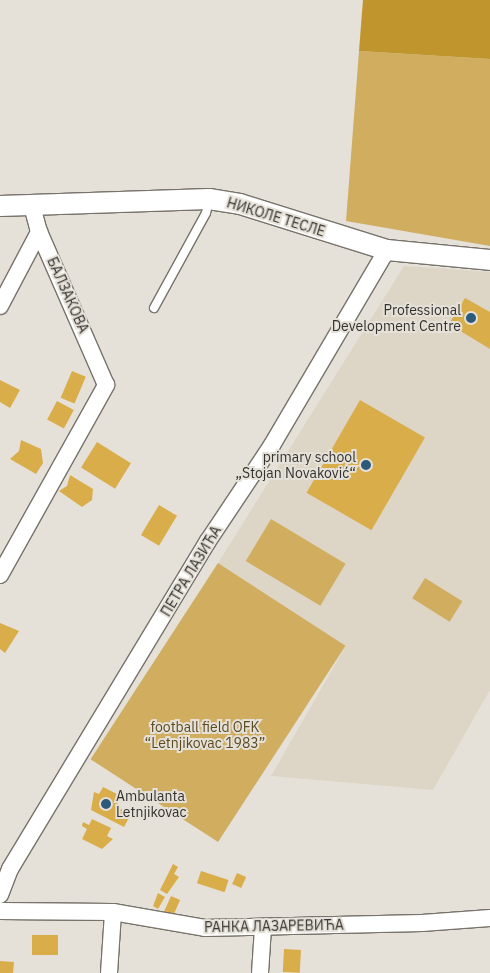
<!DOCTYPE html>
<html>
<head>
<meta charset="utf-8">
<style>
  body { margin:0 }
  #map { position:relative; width:490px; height:973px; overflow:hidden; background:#e5e1d8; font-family:"IBM Plex Sans",sans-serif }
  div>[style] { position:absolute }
  .built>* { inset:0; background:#ddd6c6 }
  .green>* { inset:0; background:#d1ad60; transform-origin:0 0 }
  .forest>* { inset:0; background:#c0952d }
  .building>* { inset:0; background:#d9ad4a; transform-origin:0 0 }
  .roads { filter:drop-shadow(1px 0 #77736b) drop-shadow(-1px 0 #77736b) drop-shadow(0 1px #77736b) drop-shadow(0 -1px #77736b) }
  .service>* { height:8px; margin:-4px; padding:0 4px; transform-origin:4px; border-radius:4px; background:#fff }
  .minor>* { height:16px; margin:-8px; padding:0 8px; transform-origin:8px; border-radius:8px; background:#fff }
  .tertiary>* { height:20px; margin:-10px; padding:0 10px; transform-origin:10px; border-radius:10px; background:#fff }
  .dots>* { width:14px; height:14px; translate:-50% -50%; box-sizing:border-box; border:2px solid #e5e1d8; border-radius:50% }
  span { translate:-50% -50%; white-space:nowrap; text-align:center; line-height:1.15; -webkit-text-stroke:4px #e5e1d8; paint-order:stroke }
  .street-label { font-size:14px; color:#34322f }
  .poi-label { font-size:14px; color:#34322f }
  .right { translate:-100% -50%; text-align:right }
  .left { translate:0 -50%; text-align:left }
  .park-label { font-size:14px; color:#5c4a21 }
</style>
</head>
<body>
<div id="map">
  <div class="built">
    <i style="clip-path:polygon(404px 266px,490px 272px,490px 690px,433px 790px,271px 776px,345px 647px,218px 563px)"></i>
  </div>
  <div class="green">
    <i style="clip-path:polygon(359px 51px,490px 59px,490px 246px,346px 221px)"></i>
    <i style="left:271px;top:519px;width:87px;height:49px;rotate:31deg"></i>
    <i style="left:218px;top:563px;width:152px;height:234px;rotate:33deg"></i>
    <i style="left:425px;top:578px;width:44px;height:24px;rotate:32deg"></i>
  </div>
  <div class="forest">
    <i style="clip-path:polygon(363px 0,490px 0,490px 59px,359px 51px)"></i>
  </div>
  <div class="building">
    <i style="clip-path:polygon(465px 298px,490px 312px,490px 349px,449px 324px)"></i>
    <i style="left:72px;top:371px;width:15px;height:29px;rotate:23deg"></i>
    <i style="clip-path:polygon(0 380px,20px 390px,10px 408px,0 402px)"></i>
    <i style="left:360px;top:400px;width:75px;height:107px;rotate:30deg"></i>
    <i style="left:57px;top:401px;width:19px;height:21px;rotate:28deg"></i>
    <i style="clip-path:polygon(21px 440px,41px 449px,43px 463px,36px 474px,10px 459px,19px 451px)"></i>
    <i style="left:97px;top:442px;width:40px;height:30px;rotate:32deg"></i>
    <i style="clip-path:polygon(70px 475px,93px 489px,92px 500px,82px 507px,59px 491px,67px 486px)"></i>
    <i style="left:159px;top:505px;width:21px;height:35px;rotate:31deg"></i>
    <i style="clip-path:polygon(0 623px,19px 631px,5px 653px,0 649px)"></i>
    <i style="clip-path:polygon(103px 787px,119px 795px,117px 807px,131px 814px,124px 827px,91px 810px,94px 792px,99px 794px)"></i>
    <i style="clip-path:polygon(92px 819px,111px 828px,107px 836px,113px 839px,102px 849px,82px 839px,87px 829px,82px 826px,83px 822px,89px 825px)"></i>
    <i style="clip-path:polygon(173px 864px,178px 867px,174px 874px,179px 877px,167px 894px,160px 890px)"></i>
    <i style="left:201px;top:871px;width:29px;height:13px;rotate:18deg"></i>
    <i style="left:237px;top:873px;width:10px;height:12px;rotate:24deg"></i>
    <i style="clip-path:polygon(158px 893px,165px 897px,158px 909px,153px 906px)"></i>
    <i style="left:171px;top:896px;width:10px;height:17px;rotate:24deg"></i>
    <i style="left:32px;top:935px;width:26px;height:20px"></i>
    <i style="left:284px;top:949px;width:17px;height:23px;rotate:3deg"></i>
    <i style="clip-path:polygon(0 961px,14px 962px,13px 973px,0 973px)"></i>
  </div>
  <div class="roads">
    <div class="service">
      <i style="left:154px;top:308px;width:108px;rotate:-61.3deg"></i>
      <i style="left:206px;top:213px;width:12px;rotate:-76deg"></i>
    </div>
    <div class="minor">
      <i style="left:0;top:306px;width:84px;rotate:-62.2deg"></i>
      <i style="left:0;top:575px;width:218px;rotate:-60.8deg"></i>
      <i style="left:106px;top:385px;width:167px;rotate:-113.6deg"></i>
      <i style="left:39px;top:232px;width:28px;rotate:-105deg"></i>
      <i style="left:0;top:895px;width:28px;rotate:-69deg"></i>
      <i style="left:10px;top:869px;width:383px;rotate:-58.9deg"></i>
      <i style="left:208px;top:541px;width:115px;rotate:-56.3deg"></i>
      <i style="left:272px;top:445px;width:226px;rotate:-59.5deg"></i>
      <i style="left:0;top:911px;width:113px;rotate:0.5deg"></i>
      <i style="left:113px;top:912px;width:93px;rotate:9.9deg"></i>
      <i style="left:205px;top:928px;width:217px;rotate:-1.3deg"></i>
      <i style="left:422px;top:923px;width:68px;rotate:-4.2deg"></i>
      <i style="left:109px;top:973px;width:61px;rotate:-86.2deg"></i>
      <i style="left:260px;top:973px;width:45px;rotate:-86.2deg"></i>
    </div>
    <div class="tertiary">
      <i style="left:0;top:206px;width:209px;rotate:-1.9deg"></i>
      <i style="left:209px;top:199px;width:31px;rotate:9deg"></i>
      <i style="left:240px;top:204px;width:154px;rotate:17.4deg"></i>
      <i style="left:387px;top:250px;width:103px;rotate:5.5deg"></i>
    </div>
  </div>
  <div class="dots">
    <i style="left:471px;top:318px;background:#2d5a7a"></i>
    <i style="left:366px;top:465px;background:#2d5a7a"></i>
    <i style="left:106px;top:804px;background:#2d5a7a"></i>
  </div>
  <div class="street-label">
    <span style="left:276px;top:217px;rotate:17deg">НИКОЛЕ ТЕСЛЕ</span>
    <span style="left:68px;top:295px;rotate:66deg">БАЛЗАКОВА</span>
    <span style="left:191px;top:571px;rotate:-59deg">ПЕТРА ЛАЗИЋА</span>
    <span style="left:274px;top:926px;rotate:-1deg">РАНКА ЛАЗАРЕВИЋА</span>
  </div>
  <div class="poi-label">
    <span class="right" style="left:461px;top:318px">Professional<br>Development Centre</span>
    <span class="right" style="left:356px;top:465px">primary school<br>„Stojan Novaković“</span>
    <span class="left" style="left:116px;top:804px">Ambulanta<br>Letnjikovac</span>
  </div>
  <div class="park-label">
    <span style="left:205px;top:735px">football field OFK<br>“Letnjikovac 1983”</span>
  </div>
</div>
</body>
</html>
